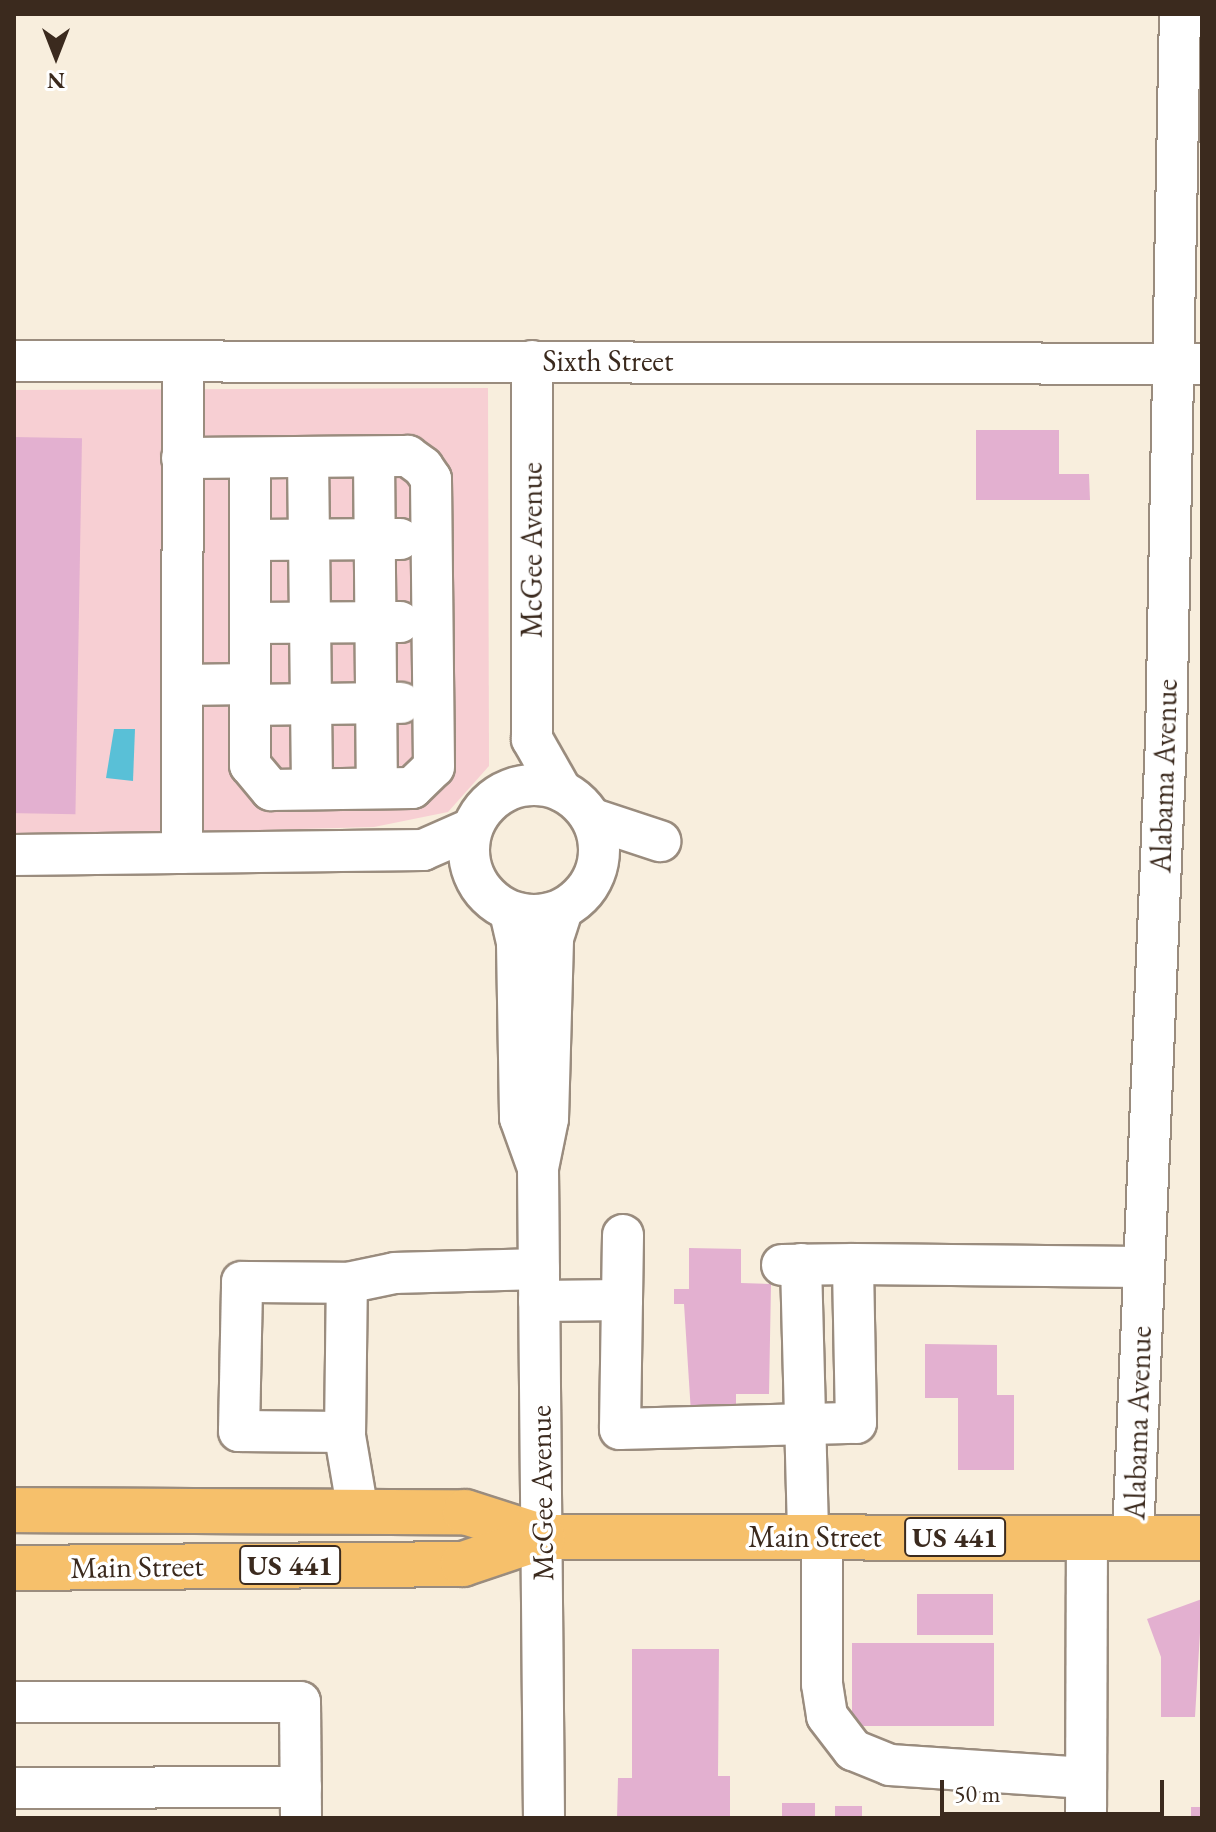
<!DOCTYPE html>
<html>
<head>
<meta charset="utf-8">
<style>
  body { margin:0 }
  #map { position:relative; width:1216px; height:1832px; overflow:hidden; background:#f8eedd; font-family:"EB Garamond",serif }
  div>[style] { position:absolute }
  .built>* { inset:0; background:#f7cfd3 }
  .water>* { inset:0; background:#59c0d7 }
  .building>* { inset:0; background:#e3b0d0; transform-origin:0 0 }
  .roads { filter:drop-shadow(2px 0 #9a8c7e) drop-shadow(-2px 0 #9a8c7e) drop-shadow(0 2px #9a8c7e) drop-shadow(0 -2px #9a8c7e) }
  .minor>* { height:40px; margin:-20px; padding:0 20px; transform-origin:20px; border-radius:20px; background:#fff }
  .minor>.ring { margin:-20px; padding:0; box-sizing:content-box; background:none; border:40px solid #fff; border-radius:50% }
  .major>* { height:44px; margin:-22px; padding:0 22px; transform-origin:22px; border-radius:22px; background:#f6c06b }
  span { translate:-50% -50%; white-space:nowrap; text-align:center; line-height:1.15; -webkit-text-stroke:7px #fff; paint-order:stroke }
  .shield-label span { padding:2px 6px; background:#fff; border:2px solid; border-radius:6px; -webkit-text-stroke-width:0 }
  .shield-label { font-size:28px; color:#3b2a1e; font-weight:700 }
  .street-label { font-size:30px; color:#3b2a1e }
  .frame { position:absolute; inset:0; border:16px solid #3b2a1e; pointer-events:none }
  .north { position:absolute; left:16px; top:16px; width:80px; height:80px; -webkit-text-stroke:6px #fff; paint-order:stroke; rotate:180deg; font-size:22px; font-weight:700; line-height:32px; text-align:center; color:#3b2a1e }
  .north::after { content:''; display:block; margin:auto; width:28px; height:36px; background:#3b2a1e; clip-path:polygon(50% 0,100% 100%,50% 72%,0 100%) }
  .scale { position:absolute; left:940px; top:1780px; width:224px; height:36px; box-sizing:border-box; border:4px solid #3b2a1e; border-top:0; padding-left:10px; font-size:24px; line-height:28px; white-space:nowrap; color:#3b2a1e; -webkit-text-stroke:6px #fff; paint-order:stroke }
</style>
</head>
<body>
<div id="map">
  <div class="built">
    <i style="clip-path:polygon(488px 388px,489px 766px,448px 812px,374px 827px,14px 837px,14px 390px)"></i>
  </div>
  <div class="water">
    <i style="clip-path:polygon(114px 729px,135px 729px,133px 781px,106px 778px)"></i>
  </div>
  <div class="building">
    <i style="clip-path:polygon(976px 430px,1059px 430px,1059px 474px,1089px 474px,1090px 500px,976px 500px)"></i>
    <i style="left:14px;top:437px;width:68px;height:376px;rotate:1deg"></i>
    <i style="clip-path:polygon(689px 1248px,741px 1249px,741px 1283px,771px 1284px,769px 1394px,736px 1394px,736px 1414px,691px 1413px,684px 1304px,674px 1304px,674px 1289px,689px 1289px)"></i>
    <i style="clip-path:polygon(925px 1344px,997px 1345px,997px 1395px,1014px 1395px,1014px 1470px,958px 1470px,958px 1398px,925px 1398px)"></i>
    <i style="left:917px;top:1594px;width:76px;height:41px"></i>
    <i style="clip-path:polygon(1202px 1599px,1195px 1717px,1161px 1717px,1161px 1657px,1147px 1619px)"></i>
    <i style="left:852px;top:1643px;width:142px;height:83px"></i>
    <i style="clip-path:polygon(632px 1649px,719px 1649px,718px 1776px,730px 1776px,730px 1818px,617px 1818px,618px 1778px,632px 1778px)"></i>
    <i style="left:782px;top:1803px;width:33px;height:15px"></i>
    <i style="left:835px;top:1806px;width:27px;height:12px"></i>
    <i style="left:1191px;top:1807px;width:11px;height:11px"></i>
  </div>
  <div class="roads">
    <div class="minor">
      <i style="left:14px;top:361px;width:1188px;rotate:0.14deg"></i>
      <i style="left:532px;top:361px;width:378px;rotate:90deg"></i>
      <i style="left:532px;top:739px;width:59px;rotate:60.4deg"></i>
      <i style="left:308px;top:457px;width:332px;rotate:89.3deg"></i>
      <i style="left:374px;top:457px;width:331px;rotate:89.5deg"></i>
      <i style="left:250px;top:540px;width:150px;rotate:-0.4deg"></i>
      <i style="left:250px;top:623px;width:150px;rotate:-0.4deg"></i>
      <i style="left:250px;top:684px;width:226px;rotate:-90deg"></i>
      <i style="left:182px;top:685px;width:68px;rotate:-0.8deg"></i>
      <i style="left:250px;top:684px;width:81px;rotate:90deg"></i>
      <i style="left:250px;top:765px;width:33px;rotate:50deg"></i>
      <i style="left:271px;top:790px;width:141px;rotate:-0.8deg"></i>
      <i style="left:412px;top:788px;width:30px;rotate:-44deg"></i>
      <i style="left:434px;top:767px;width:288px;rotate:-90.6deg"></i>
      <i style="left:431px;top:479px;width:14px;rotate:-124deg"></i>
      <i style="left:423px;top:467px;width:19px;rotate:-144deg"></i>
      <i style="left:408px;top:456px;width:226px;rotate:179.5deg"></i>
      <i style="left:250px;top:705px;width:151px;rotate:-0.8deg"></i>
      <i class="ring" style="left:469px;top:785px;width:90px;height:90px"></i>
      <i style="left:593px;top:819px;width:71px;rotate:18.2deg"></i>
      <i style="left:182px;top:853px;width:492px;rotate:-89.9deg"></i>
      <i style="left:14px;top:855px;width:409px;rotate:-0.7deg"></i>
      <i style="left:423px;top:850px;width:52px;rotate:-23.6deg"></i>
      <i style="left:510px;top:912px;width:32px;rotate:77deg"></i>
      <i style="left:517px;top:943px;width:175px;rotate:89deg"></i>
      <i style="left:520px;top:1118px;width:53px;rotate:70.2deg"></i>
      <i style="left:801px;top:1264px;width:273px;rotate:88.5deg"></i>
      <i style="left:853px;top:1264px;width:291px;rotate:0.6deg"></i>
      <i style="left:622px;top:1300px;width:65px;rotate:-89.1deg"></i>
      <i style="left:539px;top:1301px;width:83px;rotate:-0.7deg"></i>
      <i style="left:622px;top:1300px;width:129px;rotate:90.9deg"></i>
      <i style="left:620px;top:1429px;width:236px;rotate:-1.5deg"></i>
      <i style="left:856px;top:1423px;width:159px;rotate:-91.1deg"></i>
      <i style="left:853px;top:1264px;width:71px;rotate:179.2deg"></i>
      <i style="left:345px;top:1432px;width:106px;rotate:-179.5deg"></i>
      <i style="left:239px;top:1431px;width:149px;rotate:-88.8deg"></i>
      <i style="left:242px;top:1282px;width:105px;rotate:0.5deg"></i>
      <i style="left:358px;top:1512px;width:77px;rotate:-99.7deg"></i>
      <i style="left:345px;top:1436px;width:153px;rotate:-89.3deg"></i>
      <i style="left:347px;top:1283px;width:49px;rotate:-11.8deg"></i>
      <i style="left:395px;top:1273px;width:144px;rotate:-1.6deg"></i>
      <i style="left:822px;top:1537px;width:147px;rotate:90deg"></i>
      <i style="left:822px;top:1684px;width:32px;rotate:81deg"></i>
      <i style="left:827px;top:1716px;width:43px;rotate:52.6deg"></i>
      <i style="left:853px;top:1750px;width:40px;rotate:22deg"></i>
      <i style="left:890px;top:1765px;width:196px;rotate:3.8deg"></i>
      <i style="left:1133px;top:1537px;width:798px;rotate:-87.63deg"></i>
      <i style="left:1166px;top:740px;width:726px;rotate:-88.9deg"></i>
      <i style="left:14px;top:1702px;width:286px"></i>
      <i style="left:300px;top:1702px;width:116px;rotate:89.5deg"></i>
      <i style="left:14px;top:1788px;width:287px;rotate:-0.2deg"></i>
      <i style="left:544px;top:1818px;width:650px;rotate:-90.53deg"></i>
      <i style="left:538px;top:1168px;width:50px;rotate:-78.5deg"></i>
      <i style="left:548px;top:1119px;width:181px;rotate:-88.4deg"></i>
      <i style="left:553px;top:938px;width:29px;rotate:-72deg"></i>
      <i style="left:1086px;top:1818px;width:281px;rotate:-89.8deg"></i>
    </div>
    <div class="major">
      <i style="left:14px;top:1510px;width:451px;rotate:0.3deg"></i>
      <i style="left:465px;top:1512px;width:82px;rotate:17.8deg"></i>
      <i style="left:543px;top:1537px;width:659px;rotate:0.09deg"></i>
      <i style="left:14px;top:1568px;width:449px;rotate:-0.5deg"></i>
      <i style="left:463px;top:1564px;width:84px;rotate:-18.6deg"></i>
    </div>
  </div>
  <div class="shield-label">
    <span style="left:955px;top:1537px">US 441</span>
    <span style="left:290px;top:1565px">US 441</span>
  </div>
  <div class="street-label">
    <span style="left:608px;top:361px">Sixth Street</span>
    <span style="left:532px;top:550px;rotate:-90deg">McGee Avenue</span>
    <span style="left:1164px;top:776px;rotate:-88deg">Alabama Avenue</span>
    <span style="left:1138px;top:1423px;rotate:-88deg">Alabama Avenue</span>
    <span style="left:542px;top:1493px;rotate:-91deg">McGee Avenue</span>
    <span style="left:815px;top:1537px">Main Street</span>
    <span style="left:137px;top:1567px;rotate:-1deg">Main Street</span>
  </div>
  <div class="frame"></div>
  <div class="north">N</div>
  <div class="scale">50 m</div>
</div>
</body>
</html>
